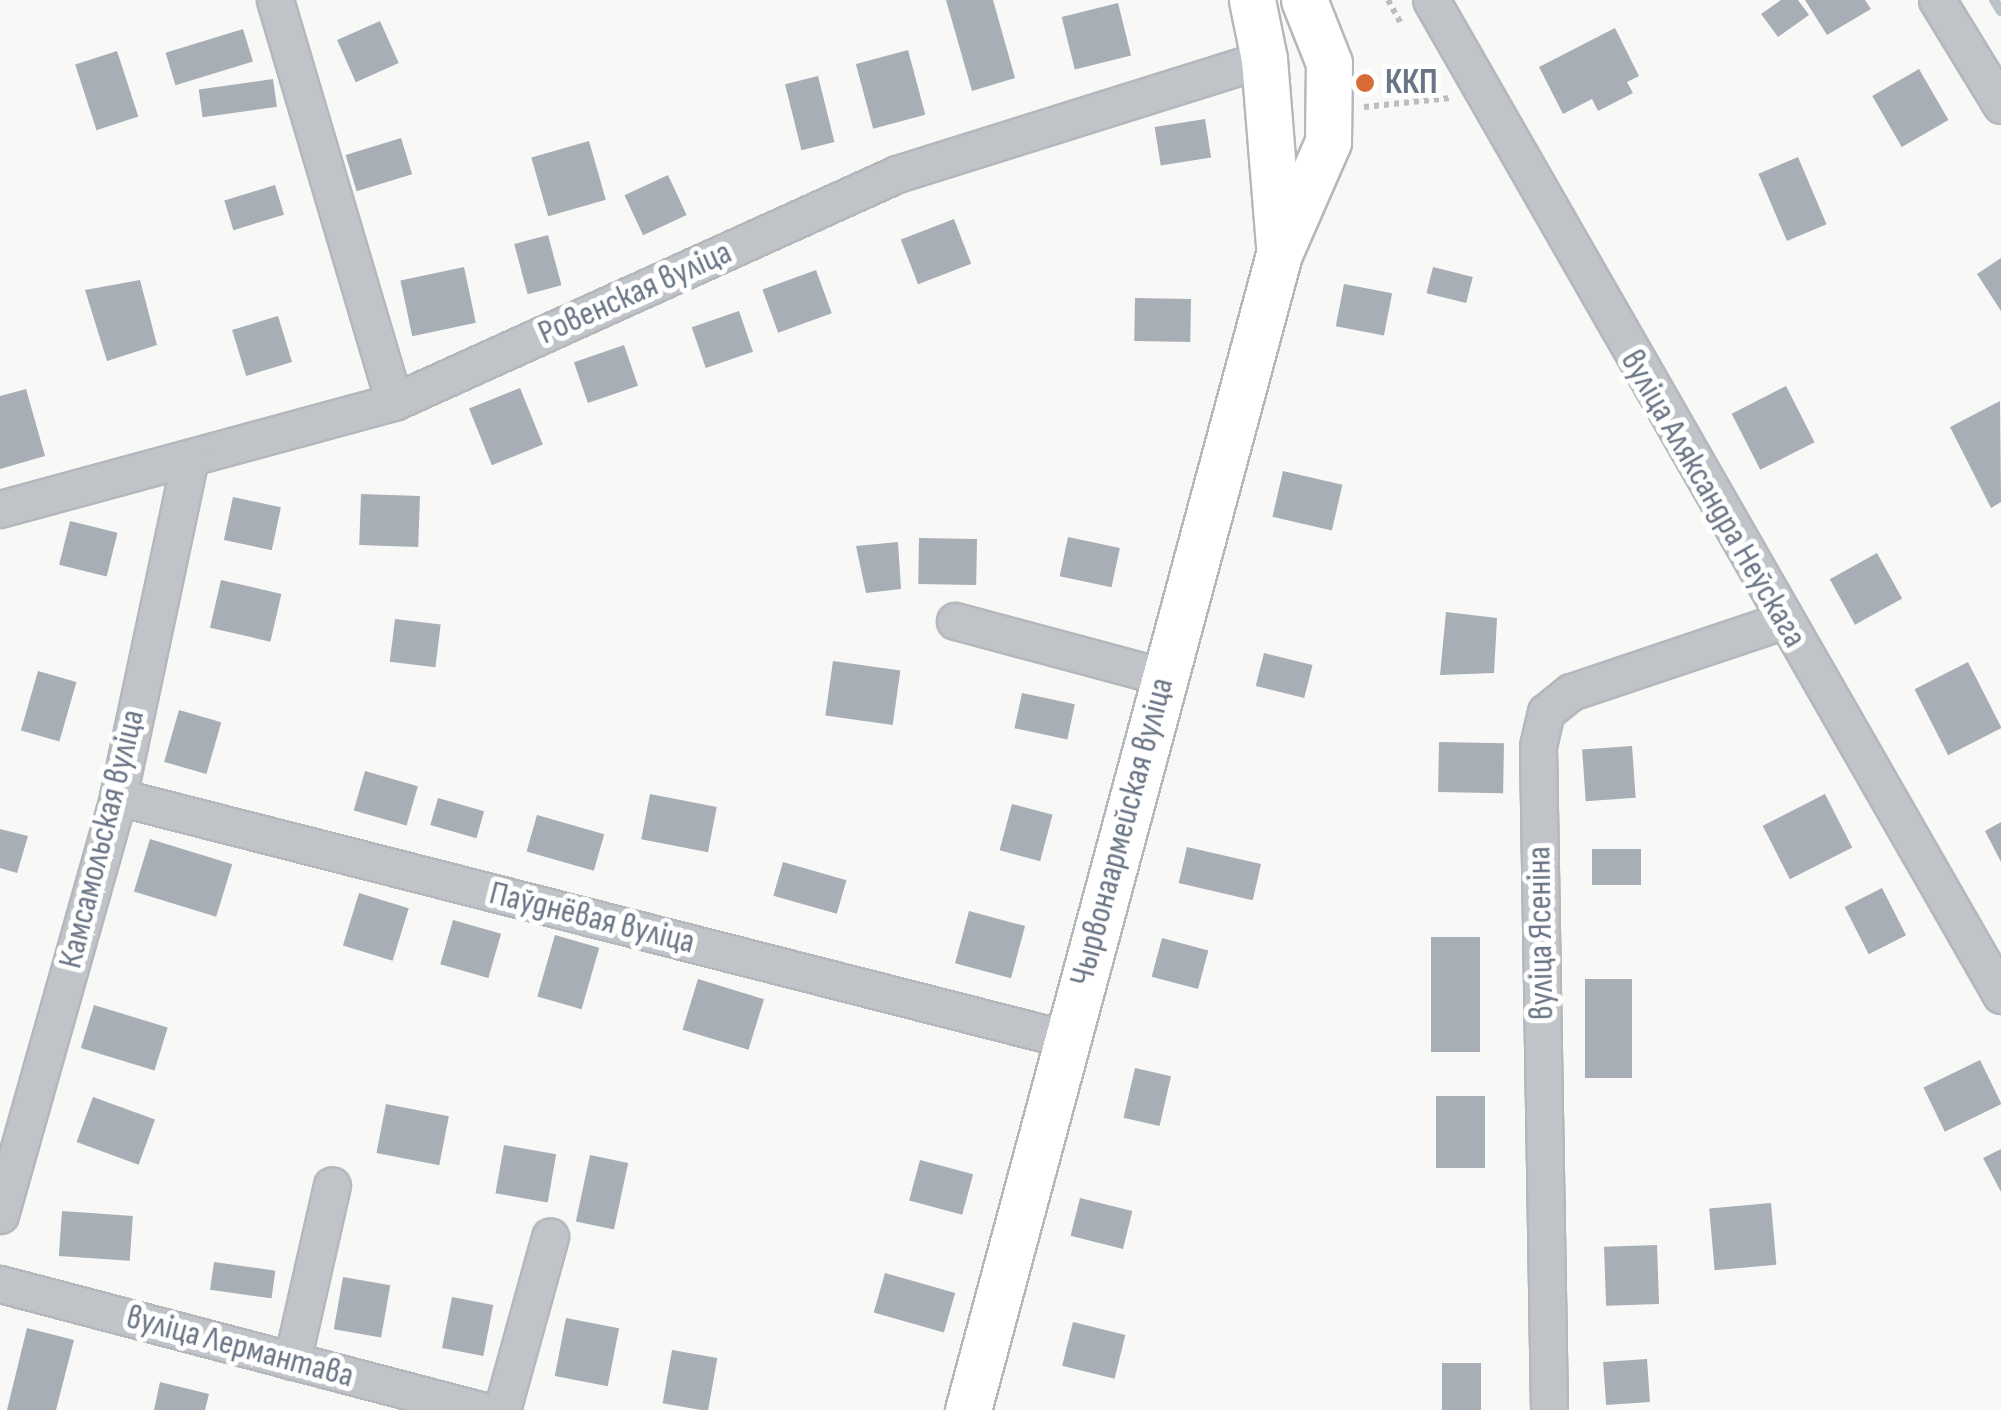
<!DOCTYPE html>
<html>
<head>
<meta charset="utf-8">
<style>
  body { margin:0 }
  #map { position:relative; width:2001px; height:1410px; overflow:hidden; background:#f8f9f7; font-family:"Sofia Sans Condensed",sans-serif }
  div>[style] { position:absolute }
  .stream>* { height:10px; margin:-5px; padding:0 5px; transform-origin:5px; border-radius:5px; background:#bac3c9 }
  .building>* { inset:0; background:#a8aeb6; transform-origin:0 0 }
  .path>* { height:6px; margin-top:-3px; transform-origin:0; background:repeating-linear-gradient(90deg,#bbbdc0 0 5px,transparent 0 10px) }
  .roads { filter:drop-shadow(2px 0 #b4b8bd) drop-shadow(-2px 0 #b4b8bd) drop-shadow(0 2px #b4b8bd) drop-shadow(0 -2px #b4b8bd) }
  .minor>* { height:35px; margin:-17.5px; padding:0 17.5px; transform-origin:17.5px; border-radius:17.5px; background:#c0c4c8 }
  .major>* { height:45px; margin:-22.5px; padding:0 22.5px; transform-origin:22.5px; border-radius:22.5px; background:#fff }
  .dots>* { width:28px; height:28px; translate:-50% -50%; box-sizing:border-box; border:5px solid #fff; border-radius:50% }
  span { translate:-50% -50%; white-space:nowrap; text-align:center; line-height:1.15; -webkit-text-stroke:10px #fff; paint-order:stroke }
  .poi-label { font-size:35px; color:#6a7686; font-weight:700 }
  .left { translate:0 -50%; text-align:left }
  .street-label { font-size:35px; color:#6a7686 }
</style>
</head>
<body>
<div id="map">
  <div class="stream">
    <i style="left:1994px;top:0;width:13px;rotate:58deg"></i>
  </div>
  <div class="building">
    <i style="clip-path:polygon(946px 0,993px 0,1015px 78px,972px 91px)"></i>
    <i style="clip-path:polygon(1781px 0,1798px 0,1809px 15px,1778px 37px,1761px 14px)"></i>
    <i style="clip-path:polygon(1805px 0,1865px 0,1871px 9px,1827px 35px)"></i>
    <i style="left:1118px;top:3px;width:54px;height:58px;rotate:76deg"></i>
    <i style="left:380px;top:21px;width:46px;height:47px;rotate:66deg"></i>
    <i style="clip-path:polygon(1615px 28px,1639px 76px,1627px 82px,1633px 93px,1598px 111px,1592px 99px,1563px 114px,1539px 67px)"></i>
    <i style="left:243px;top:29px;width:34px;height:81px;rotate:73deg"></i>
    <i style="left:908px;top:50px;width:67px;height:54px;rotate:75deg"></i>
    <i style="left:117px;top:51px;width:69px;height:44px;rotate:72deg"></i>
    <i style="left:1919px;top:69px;width:59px;height:54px;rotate:60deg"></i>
    <i style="left:818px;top:76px;width:68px;height:34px;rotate:76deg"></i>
    <i style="left:273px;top:79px;width:28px;height:75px;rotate:82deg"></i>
    <i style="left:1205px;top:119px;width:39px;height:51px;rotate:81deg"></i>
    <i style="left:401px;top:138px;width:38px;height:58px;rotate:73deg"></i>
    <i style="left:589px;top:141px;width:61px;height:60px;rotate:74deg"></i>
    <i style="left:1798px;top:157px;width:73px;height:43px;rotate:67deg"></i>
    <i style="left:668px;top:175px;width:44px;height:48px;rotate:65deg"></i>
    <i style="left:275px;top:185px;width:31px;height:53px;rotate:73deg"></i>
    <i style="left:954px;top:219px;width:48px;height:57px;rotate:69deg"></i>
    <i style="left:548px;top:235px;width:52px;height:35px;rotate:75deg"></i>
    <i style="clip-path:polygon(2001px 258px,2001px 311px,1977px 274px)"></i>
    <i style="left:464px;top:267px;width:57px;height:65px;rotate:78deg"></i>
    <i style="left:1433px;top:267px;width:41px;height:27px;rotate:14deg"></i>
    <i style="left:816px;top:270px;width:46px;height:57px;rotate:70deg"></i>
    <i style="clip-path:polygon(140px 280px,157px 345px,107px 361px,85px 290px)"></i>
    <i style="left:1344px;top:284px;width:49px;height:43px;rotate:11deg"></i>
    <i style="left:1135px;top:298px;width:56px;height:43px;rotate:1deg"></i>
    <i style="left:739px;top:311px;width:43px;height:50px;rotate:71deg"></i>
    <i style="left:278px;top:316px;width:48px;height:48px;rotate:73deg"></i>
    <i style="left:624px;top:345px;width:43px;height:53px;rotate:71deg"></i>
    <i style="left:1786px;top:386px;width:63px;height:61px;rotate:63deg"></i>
    <i style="left:520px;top:388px;width:61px;height:55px;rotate:68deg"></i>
    <i style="clip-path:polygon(26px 389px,45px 456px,0 469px,0 396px)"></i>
    <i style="clip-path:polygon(2000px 401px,2001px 502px,1991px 508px,1950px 427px)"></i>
    <i style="left:1283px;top:471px;width:61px;height:47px;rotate:13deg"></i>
    <i style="left:361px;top:494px;width:59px;height:51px;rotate:2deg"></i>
    <i style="left:233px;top:497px;width:49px;height:44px;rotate:12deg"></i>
    <i style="left:70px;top:521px;width:49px;height:45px;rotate:14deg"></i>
    <i style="left:1068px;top:537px;width:53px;height:40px;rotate:12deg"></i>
    <i style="left:919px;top:538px;width:58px;height:46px;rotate:1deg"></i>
    <i style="clip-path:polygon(898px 542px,901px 589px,866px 593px,856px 546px)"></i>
    <i style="left:1877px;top:553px;width:52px;height:54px;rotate:61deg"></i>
    <i style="left:221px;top:580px;width:62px;height:49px;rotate:13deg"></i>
    <i style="clip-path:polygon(1446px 612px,1497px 618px,1494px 673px,1440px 675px)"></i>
    <i style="left:395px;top:619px;width:46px;height:43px;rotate:7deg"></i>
    <i style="left:1264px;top:653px;width:50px;height:34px;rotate:14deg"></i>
    <i style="left:833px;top:661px;width:68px;height:55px;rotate:8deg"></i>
    <i style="left:1968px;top:662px;width:74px;height:60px;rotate:63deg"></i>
    <i style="left:38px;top:671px;width:40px;height:62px;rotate:16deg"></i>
    <i style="left:1022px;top:693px;width:54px;height:36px;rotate:12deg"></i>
    <i style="left:179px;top:710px;width:44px;height:54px;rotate:16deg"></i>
    <i style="left:1439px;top:742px;width:65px;height:50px;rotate:1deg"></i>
    <i style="left:1632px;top:746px;width:52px;height:50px;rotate:86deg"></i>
    <i style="left:365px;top:771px;width:55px;height:41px;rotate:16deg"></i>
    <i style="left:650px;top:794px;width:68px;height:46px;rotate:11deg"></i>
    <i style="left:1825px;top:794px;width:60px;height:70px;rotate:63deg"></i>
    <i style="left:438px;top:798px;width:48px;height:28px;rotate:16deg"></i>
    <i style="left:1012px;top:804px;width:42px;height:48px;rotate:15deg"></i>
    <i style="left:537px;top:815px;width:70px;height:38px;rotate:16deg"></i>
    <i style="clip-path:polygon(2001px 822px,2001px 862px,1985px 831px)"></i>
    <i style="clip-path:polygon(0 829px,28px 836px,17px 873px,0 868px)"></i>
    <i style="left:150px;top:839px;width:86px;height:55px;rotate:17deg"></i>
    <i style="left:1187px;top:847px;width:76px;height:37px;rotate:13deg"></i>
    <i style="left:1592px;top:849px;width:49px;height:36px"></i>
    <i style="left:783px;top:862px;width:66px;height:35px;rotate:16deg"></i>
    <i style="left:1882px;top:888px;width:53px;height:42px;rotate:63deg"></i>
    <i style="left:359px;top:893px;width:52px;height:55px;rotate:17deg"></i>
    <i style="left:969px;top:911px;width:58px;height:54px;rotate:15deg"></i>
    <i style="left:453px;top:920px;width:50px;height:46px;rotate:16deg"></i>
    <i style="left:555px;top:935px;width:46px;height:64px;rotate:16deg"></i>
    <i style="left:1431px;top:937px;width:49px;height:115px"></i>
    <i style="left:1162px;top:938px;width:48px;height:40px;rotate:15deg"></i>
    <i style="left:698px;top:979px;width:69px;height:53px;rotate:17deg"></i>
    <i style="left:1585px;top:979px;width:47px;height:99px"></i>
    <i style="left:94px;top:1005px;width:77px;height:45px;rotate:17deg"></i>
    <i style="left:1980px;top:1060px;width:49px;height:63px;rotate:64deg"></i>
    <i style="left:1135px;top:1068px;width:37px;height:51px;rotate:13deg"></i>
    <i style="left:1436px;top:1096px;width:49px;height:72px"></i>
    <i style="left:93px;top:1097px;width:66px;height:48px;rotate:20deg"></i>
    <i style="left:386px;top:1104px;width:64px;height:50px;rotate:11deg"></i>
    <i style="left:504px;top:1145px;width:53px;height:49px;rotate:10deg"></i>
    <i style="clip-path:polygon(2001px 1149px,2001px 1192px,1983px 1158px)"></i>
    <i style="left:590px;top:1155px;width:39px;height:68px;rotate:12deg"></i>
    <i style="left:920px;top:1160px;width:55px;height:42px;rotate:15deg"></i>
    <i style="left:1080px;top:1198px;width:54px;height:39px;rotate:14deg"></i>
    <i style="left:1771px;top:1203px;width:62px;height:62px;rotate:85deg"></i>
    <i style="left:62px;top:1211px;width:71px;height:45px;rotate:4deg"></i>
    <i style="left:1657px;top:1245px;width:59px;height:53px;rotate:88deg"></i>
    <i style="left:214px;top:1262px;width:62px;height:28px;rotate:8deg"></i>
    <i style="left:885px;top:1273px;width:73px;height:41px;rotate:16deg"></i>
    <i style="left:343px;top:1277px;width:48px;height:53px;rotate:10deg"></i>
    <i style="left:452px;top:1297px;width:42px;height:52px;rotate:11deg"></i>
    <i style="left:566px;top:1318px;width:54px;height:59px;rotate:11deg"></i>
    <i style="left:1073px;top:1322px;width:54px;height:45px;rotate:14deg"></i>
    <i style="clip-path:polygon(27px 1328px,74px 1340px,56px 1410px,7px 1410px)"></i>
    <i style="left:672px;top:1350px;width:46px;height:54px;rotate:10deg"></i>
    <i style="left:1647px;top:1359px;width:43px;height:44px;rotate:86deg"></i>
    <i style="left:1442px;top:1363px;width:39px;height:47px"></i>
    <i style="clip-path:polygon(160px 1382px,209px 1394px,205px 1410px,154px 1410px)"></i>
  </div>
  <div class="path">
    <i style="left:1388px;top:0;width:29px;rotate:61deg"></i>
    <i style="left:1364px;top:107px;width:87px;rotate:-5.9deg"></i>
  </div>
  <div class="roads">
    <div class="minor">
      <i style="left:275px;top:0;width:419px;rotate:73.5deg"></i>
      <i style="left:1431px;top:0;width:1147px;rotate:60.19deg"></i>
      <i style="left:1937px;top:0;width:123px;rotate:58.6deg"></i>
      <i style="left:0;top:509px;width:408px;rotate:-15.2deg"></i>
      <i style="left:394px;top:402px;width:552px;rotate:-24.38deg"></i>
      <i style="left:897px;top:174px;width:385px;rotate:-17.4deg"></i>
      <i style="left:955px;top:621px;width:216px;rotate:15deg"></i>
      <i style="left:118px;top:797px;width:978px;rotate:14.32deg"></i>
      <i style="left:0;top:1215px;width:434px;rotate:-74.2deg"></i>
      <i style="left:118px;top:797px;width:346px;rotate:-78deg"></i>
      <i style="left:0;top:1284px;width:496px;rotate:14.7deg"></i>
      <i style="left:292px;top:1361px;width:180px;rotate:-77.2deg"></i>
      <i style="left:502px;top:1410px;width:180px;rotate:-74.5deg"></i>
      <i style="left:1549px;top:1410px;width:664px;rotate:-90.95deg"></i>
      <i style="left:1538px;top:746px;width:35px;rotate:-77deg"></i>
      <i style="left:1546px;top:712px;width:32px;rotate:-39deg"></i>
      <i style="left:1571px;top:692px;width:223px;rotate:-18.6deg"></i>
    </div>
    <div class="major">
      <i style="left:1252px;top:0;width:60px;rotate:78.5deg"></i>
      <i style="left:1264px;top:59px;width:189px;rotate:85.4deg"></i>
      <i style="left:968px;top:1410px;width:1197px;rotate:-74.94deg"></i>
      <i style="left:1279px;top:254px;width:122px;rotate:-66.4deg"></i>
      <i style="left:1328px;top:142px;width:79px;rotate:-89.3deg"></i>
      <i style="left:1329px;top:63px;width:68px;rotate:-111.6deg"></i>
    </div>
  </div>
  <div class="dots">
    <i style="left:1365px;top:83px;background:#d96c36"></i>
  </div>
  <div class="poi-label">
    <span class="left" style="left:1385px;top:83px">ККП</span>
  </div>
  <div class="street-label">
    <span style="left:635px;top:293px;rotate:-24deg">Ровенская вуліца</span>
    <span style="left:1713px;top:499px;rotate:60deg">вуліца Аляксандра Неўскага</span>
    <span style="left:1122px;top:832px;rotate:-75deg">Чырвонаармейская вуліца</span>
    <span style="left:102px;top:839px;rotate:-76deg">Камсамольская вуліца</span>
    <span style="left:592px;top:918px;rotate:14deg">Паўднёвая вуліца</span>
    <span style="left:1541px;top:933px;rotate:-91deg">вуліца Ясеніна</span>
    <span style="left:240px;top:1347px;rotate:15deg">вуліца Лермантава</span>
  </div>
</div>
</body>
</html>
